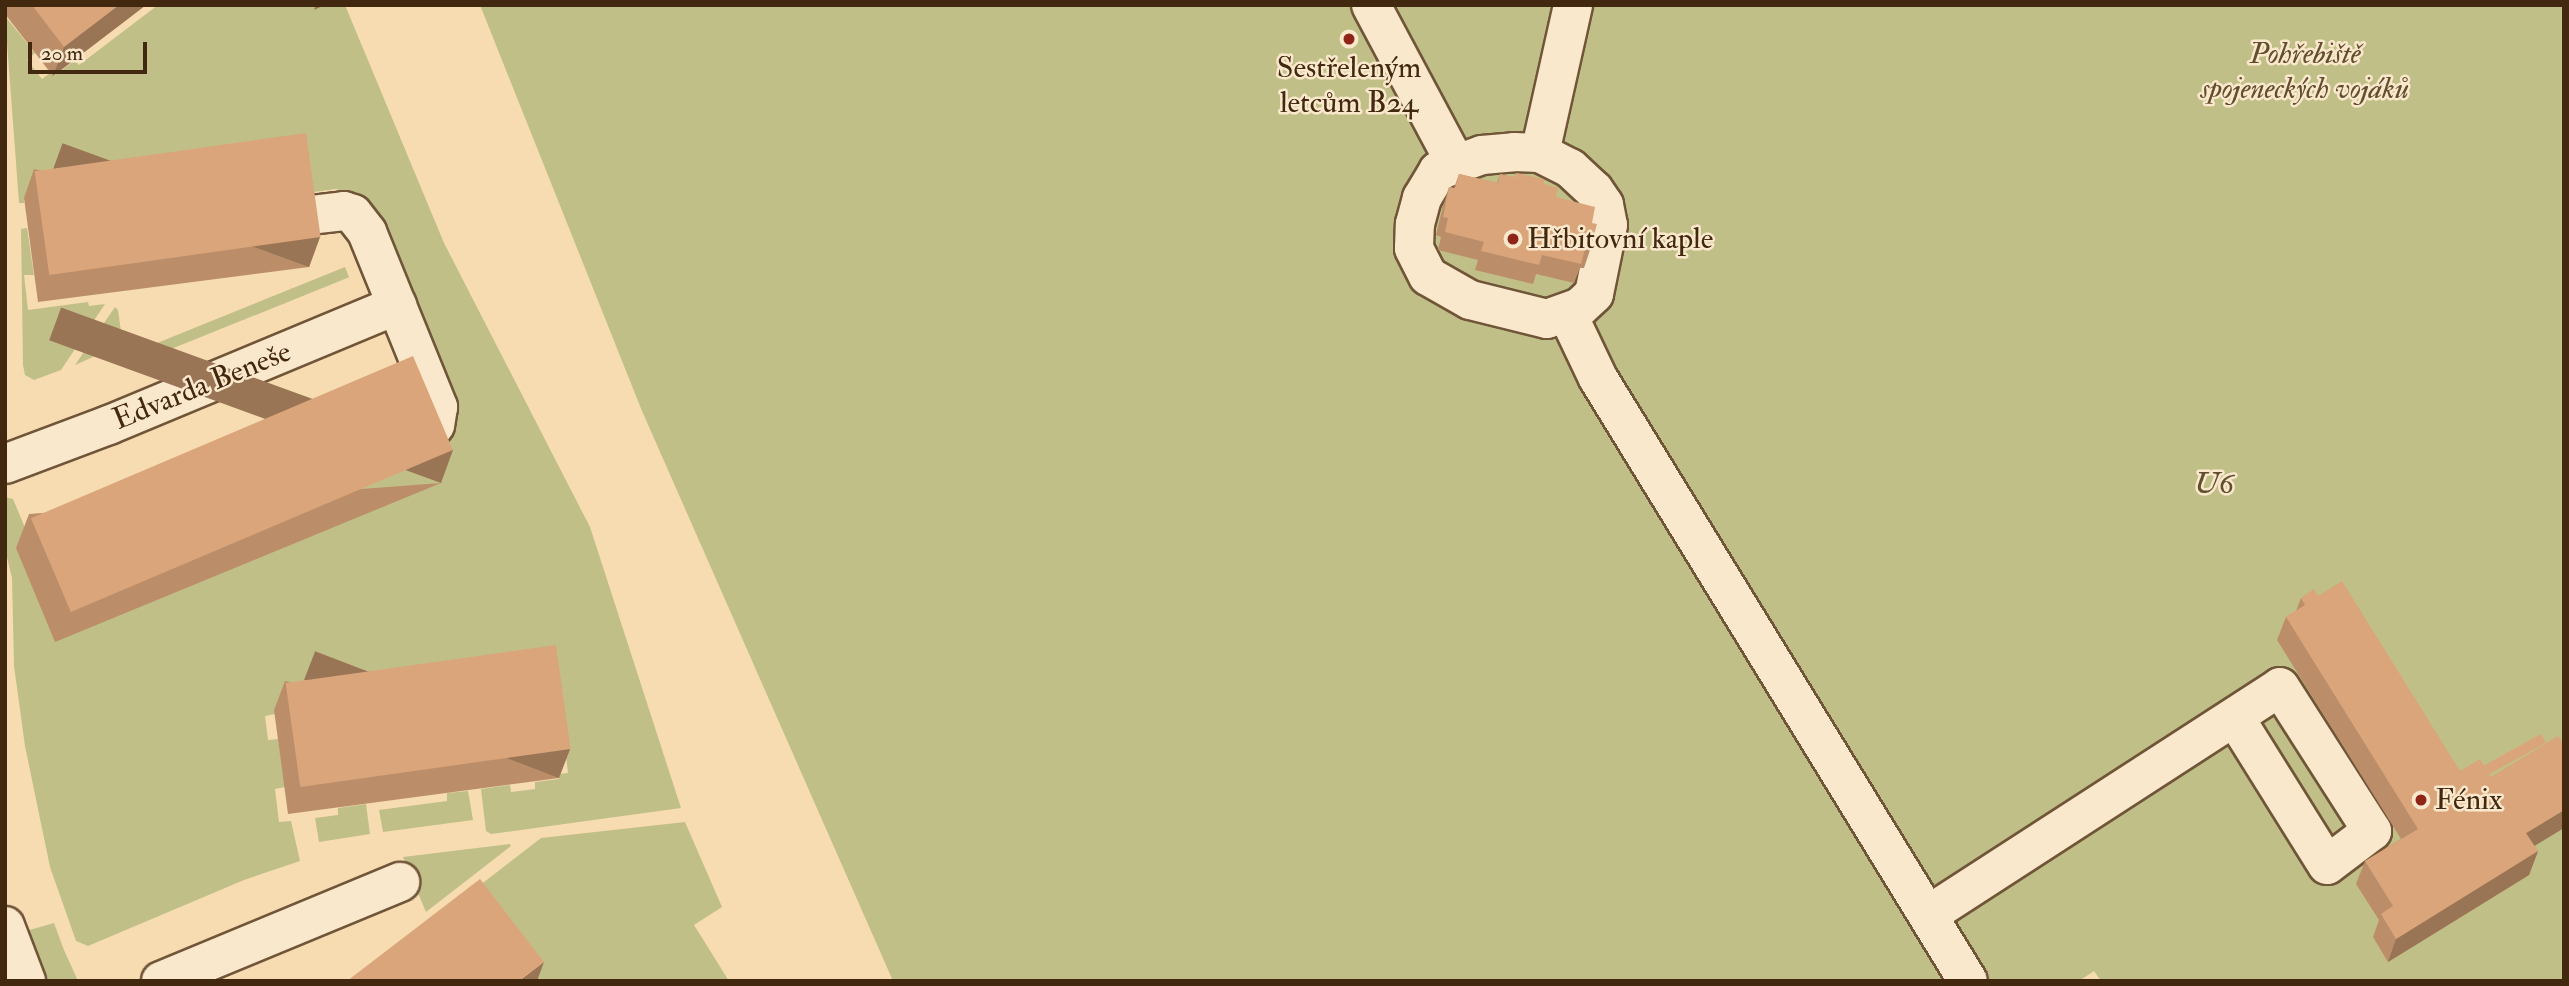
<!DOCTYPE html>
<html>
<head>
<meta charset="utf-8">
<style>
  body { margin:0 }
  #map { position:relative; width:2569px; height:986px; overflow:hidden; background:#f7dcb1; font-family:"IM FELL Double Pica",serif }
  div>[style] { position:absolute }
  .green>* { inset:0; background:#c1bf88; transform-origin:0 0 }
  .roads { filter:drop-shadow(2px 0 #705538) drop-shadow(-2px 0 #705538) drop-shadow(0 2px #705538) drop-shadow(0 -2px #705538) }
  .minor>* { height:38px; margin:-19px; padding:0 19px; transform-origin:19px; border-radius:19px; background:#fae8cc }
  .wall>* { inset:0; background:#bb8e69 }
  .shaded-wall>* { inset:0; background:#997455; transform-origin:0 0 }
  .building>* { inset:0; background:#daa57a; transform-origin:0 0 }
  .dots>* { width:19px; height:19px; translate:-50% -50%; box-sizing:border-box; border:4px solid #fae8cc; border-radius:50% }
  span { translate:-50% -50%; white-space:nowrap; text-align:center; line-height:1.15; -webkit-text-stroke:5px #fae8cc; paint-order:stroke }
  .park-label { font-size:30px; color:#624e2e; font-style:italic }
  .poi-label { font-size:30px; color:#432810 }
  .left { translate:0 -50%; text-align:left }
  .street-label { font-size:30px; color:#432810 }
  .frame { position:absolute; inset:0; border:7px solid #432810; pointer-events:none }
  .scale { position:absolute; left:28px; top:42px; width:119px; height:32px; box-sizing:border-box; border:4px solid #432810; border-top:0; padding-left:9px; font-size:21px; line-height:24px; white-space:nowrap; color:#432810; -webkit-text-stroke:5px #fae8cc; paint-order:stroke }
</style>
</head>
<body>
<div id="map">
  <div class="green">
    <i style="clip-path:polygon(158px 5px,345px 5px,444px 243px,590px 527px,681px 808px,491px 834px,486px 831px,481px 789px,510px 785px,511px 792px,535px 789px,535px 782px,559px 779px,559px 774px,568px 773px,565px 748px,275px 710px,275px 714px,265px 716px,268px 740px,278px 739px,285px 787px,275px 789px,279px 822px,291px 821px,300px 861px,244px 880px,88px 946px,76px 941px,50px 867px,25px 746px,14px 666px,12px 578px,5px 549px,5px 497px,13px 499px,31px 542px,444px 444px,454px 431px,454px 424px,366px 201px,357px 194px,336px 189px,299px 194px,24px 198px,24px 203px,19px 203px,5px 16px,35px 53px,27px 60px,42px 79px,50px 73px,54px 76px,75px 60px,79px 65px)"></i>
    <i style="clip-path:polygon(480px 5px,2564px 5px,2564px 981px,2101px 981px,2094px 971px,2079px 981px,893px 981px,642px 411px)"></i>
    <i style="clip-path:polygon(27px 228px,34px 275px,24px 275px,28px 310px,88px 302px,89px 306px,105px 304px,61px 370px,34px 380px,25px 375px,23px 365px,21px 229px)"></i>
    <i style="left:345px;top:267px;width:11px;height:238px;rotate:68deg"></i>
    <i style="clip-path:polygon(115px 307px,118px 310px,122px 339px,120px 345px,75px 365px)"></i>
    <i style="clip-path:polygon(468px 791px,473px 820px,383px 832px,379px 810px,447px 801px,447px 793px)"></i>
    <i style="clip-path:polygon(366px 804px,370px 834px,319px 842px,315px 818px,338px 815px,338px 808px)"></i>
    <i style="clip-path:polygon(685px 822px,722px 907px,694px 925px,729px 981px,537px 981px,524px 964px,423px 929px,541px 838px)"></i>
    <i style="clip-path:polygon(510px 844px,511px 846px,426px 912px,403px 857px)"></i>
    <i style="clip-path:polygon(54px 923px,64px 950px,78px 981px,49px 981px,38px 964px,26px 931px)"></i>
  </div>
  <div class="roads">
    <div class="minor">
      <i style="left:1371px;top:5px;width:180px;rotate:61.9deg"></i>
      <i style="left:1514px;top:152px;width:26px;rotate:2deg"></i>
      <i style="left:1540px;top:153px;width:34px;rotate:27deg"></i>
      <i style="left:1570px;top:168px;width:33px;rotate:43deg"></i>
      <i style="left:1594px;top:190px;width:18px;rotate:56deg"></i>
      <i style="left:1604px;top:205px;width:20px;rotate:79deg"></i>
      <i style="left:1608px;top:225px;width:70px;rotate:101.5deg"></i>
      <i style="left:1594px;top:294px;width:19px;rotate:137deg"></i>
      <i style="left:1580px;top:307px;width:35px;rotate:160deg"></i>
      <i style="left:1547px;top:319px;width:79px;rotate:-166.1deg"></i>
      <i style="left:1470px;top:300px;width:48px;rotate:-150.3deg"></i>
      <i style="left:1428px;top:276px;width:31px;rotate:-117deg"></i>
      <i style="left:1414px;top:248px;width:24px;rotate:-88deg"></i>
      <i style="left:1415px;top:224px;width:27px;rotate:-75deg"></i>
      <i style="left:1422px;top:198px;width:31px;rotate:-59deg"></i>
      <i style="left:1438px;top:171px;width:47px;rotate:-20deg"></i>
      <i style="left:1482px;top:155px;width:32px;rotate:-5deg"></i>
      <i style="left:1540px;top:153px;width:152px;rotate:-77.4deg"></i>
      <i style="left:302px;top:216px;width:42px;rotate:-6.8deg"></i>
      <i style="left:344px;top:211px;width:9px;rotate:18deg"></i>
      <i style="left:353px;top:214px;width:23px;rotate:52deg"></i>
      <i style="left:367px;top:232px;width:189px;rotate:67.9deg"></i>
      <i style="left:438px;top:407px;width:18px;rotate:99deg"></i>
      <i style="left:435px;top:425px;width:19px;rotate:129deg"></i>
      <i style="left:1567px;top:313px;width:72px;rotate:64.5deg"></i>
      <i style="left:1598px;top:378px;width:707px;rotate:58.47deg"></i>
      <i style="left:5px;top:464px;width:111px;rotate:-20.6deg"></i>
      <i style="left:109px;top:425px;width:312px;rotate:-22.6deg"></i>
      <i style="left:1928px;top:915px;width:419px;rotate:-32.9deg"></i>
      <i style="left:2280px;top:687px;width:171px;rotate:57.4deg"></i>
      <i style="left:2372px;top:831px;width:56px;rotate:142.9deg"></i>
      <i style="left:2327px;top:865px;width:173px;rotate:-122deg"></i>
      <i style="left:5px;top:926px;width:59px;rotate:69.1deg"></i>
      <i style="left:161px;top:981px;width:259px;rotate:-22.5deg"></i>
    </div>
  </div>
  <div class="wall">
    <i style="clip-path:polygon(5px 5px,146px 5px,53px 76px,5px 14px)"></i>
    <i style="clip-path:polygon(34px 169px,320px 237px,309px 267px,38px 302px,24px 198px)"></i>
    <i style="clip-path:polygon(1459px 174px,1497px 183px,1500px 174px,1544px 184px,1556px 197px,1592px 223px,1590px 250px,1584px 268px,1580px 268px,1574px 283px,1536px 274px,1533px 284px,1475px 270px,1478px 260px,1438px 250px,1441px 237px,1436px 235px,1443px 206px,1449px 187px,1454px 188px)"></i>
    <i style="clip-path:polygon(441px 483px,55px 642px,16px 548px,29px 514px)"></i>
    <i style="clip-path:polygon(2318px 596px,2460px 771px,2534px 846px,2538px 851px,2529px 875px,2388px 962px,2373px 937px,2379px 920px,2356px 884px,2365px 861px,2401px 839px,2277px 640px,2286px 617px,2296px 611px,2301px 598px)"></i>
    <i style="clip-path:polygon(285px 681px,570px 749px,559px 778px,288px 814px,274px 710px)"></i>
  </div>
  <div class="shaded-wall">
    <i style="clip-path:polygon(119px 5px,146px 5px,53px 76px,64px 47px)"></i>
    <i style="clip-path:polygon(316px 5px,325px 5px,314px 10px)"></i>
    <i style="left:320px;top:237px;width:32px;height:274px;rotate:110deg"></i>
    <i style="left:453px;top:450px;width:35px;height:417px;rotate:110deg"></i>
    <i style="left:570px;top:749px;width:31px;height:273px;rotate:111deg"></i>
    <i style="clip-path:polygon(2564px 810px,2564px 828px,2518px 856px,2526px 833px)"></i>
    <i style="clip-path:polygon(2538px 851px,2529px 875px,2388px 962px,2396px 939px)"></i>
    <i style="clip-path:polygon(544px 962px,537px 981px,519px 981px)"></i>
  </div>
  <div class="building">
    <i style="clip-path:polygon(32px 5px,119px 5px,64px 47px)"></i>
    <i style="left:306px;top:133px;width:105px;height:274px;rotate:82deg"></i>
    <i style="clip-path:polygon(1516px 173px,1544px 179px,1544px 184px,1558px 188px,1556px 197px,1595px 207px,1592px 223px,1597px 224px,1590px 250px,1585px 249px,1581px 264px,1542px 255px,1539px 265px,1481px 251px,1484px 242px,1445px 232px,1448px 218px,1443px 217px,1449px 187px,1455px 188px,1459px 174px,1498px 183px,1500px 174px,1515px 177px)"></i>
    <i style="left:413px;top:356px;width:102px;height:415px;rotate:67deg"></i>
    <i style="clip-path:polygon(2342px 581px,2460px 771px,2480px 759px,2491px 777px,2558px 736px,2564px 745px,2564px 810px,2526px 833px,2538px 851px,2396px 939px,2381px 914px,2393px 906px,2365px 861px,2418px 829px,2286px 617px,2305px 605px,2301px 598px,2314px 589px,2318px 596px)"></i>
    <i style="left:556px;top:645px;width:105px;height:273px;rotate:82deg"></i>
    <i style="left:2541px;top:734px;width:10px;height:65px;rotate:61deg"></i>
    <i style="clip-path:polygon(480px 879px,544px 962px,519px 981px,347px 981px)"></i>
  </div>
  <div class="dots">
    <i style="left:1349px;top:39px;background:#8f2418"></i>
    <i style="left:1513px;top:239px;background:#8f2418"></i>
    <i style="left:2421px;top:800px;background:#8f2418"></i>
  </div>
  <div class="park-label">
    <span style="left:2305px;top:71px">Pohřebiště<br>spojeneckých vojáků</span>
    <span style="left:2214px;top:484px">U6</span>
  </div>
  <div class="poi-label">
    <span style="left:1349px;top:85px">Sestřeleným<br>letcům B24</span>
    <span class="left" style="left:1527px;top:239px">Hřbitovní kaple</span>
    <span class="left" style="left:2435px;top:800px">Fénix</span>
  </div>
  <div class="street-label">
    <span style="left:202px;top:386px;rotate:-22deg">Edvarda Beneše</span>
  </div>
  <div class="frame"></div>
  <div class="scale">20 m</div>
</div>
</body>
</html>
